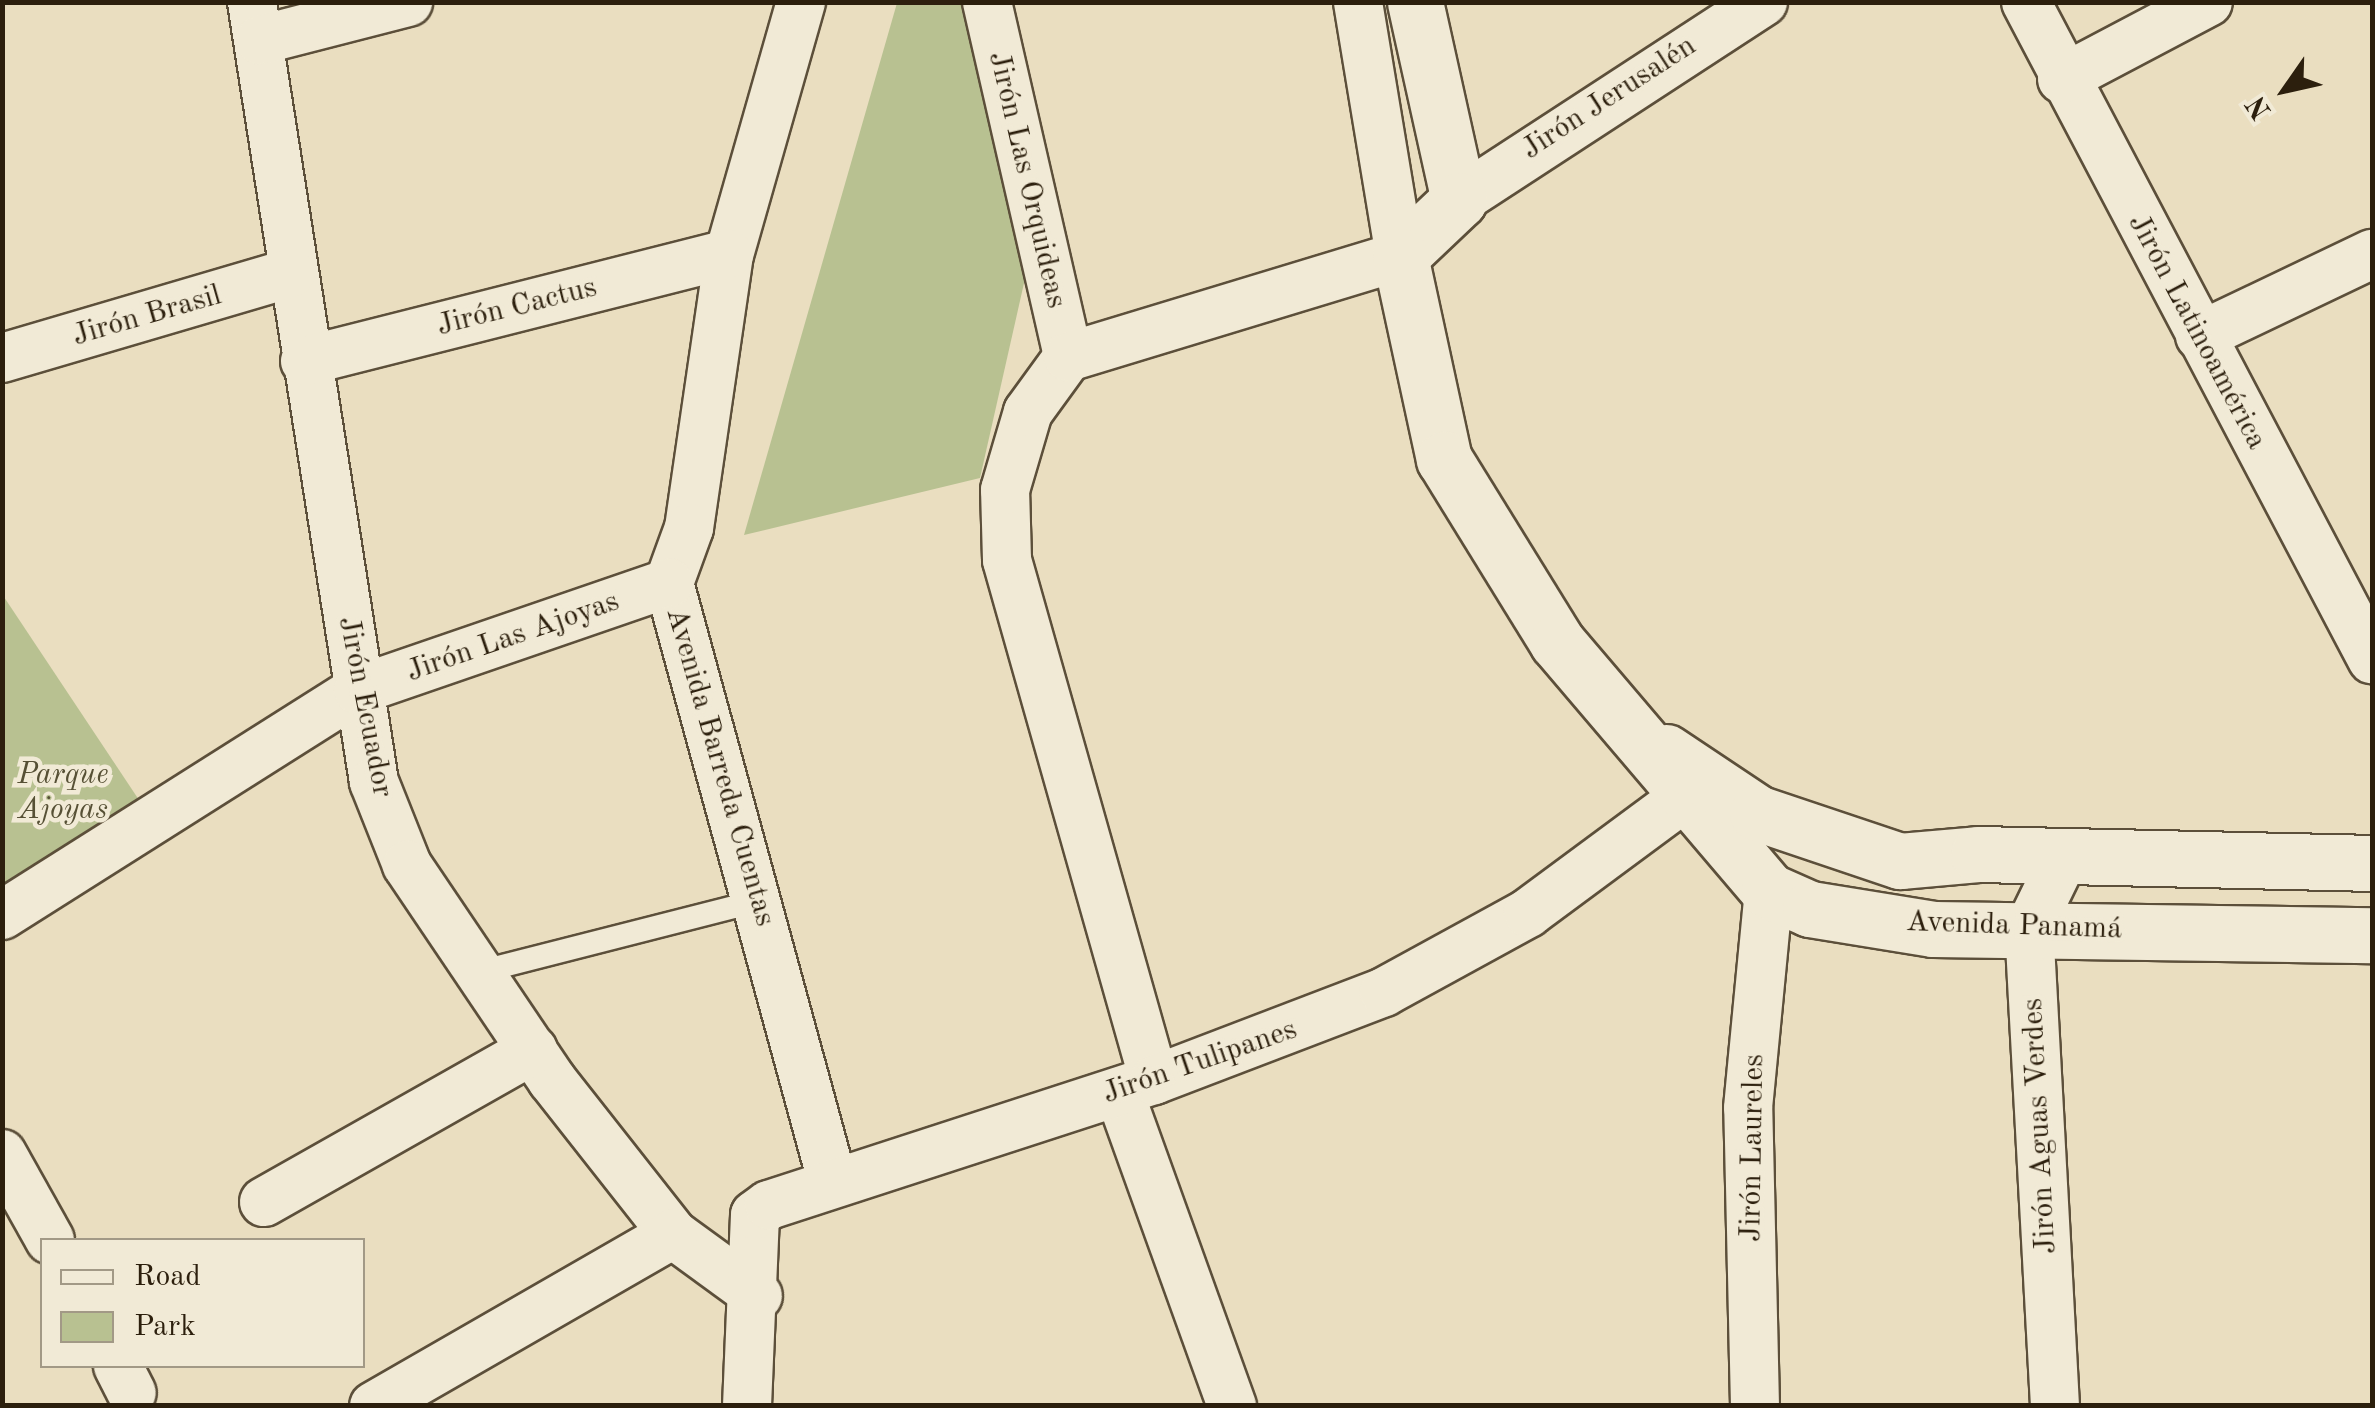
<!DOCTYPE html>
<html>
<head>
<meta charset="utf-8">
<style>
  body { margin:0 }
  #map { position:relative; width:2375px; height:1408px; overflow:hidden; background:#eadec0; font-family:"Old Standard TT",serif }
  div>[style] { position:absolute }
  .green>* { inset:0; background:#b8c191 }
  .roads { filter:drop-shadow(2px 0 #5c4f3a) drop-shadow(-2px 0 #5c4f3a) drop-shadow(0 2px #5c4f3a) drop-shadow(0 -2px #5c4f3a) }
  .service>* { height:22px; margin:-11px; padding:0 11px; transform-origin:11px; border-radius:11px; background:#f1ead6 }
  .minor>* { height:48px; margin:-24px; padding:0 24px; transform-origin:24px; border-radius:24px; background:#f1ead6 }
  .tertiary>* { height:55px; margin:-27.5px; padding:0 27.5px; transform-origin:27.5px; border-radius:27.5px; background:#f1ead6 }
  span { translate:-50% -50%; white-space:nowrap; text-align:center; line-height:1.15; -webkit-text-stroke:9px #f1ead6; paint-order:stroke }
  .street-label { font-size:30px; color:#2c1f0d }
  .park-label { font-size:30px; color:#565035; font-style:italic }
  .frame { position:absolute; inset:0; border:5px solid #2c1f0d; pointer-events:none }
  .legend { position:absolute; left:40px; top:1238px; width:325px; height:130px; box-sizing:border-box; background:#f1ead6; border:2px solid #a29986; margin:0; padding:12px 18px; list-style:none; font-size:30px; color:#2c1f0d }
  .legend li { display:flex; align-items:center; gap:20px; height:50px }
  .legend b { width:50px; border:2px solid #a29986 }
  .north { position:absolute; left:2235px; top:40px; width:100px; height:100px; -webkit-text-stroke:8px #f1ead6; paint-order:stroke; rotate:236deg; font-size:28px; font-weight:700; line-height:40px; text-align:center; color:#2c1f0d }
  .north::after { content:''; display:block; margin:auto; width:35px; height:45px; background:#2c1f0d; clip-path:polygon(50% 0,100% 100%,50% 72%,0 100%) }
</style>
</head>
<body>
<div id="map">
  <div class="green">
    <i style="clip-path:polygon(897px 3px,975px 3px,1029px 261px,980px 478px,744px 535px)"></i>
    <i style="clip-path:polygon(2px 594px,147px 812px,2px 908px)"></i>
  </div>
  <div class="roads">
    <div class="service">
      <i style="left:479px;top:972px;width:288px;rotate:-14.3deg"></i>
    </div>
    <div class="minor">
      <i style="left:252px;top:2px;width:789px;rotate:81.11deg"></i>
      <i style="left:374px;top:782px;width:89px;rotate:68.3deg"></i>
      <i style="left:407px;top:865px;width:259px;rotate:56deg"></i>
      <i style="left:552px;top:1080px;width:196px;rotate:51.8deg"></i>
      <i style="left:673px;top:1234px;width:105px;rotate:36.1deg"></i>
      <i style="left:801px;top:2px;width:262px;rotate:105.9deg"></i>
      <i style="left:729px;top:254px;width:277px;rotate:98.3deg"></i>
      <i style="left:689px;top:528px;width:59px;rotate:110deg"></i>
      <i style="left:669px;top:583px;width:619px;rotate:74.73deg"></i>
      <i style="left:987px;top:2px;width:364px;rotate:77.1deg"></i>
      <i style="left:2026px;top:2px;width:743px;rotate:62.23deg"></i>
      <i style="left:260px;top:40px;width:153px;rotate:-14.4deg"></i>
      <i style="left:2062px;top:79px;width:165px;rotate:-27.8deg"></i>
      <i style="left:1459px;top:200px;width:363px;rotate:-33.1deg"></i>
      <i style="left:2200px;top:336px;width:191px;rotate:-25.5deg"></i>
      <i style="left:2px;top:358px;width:301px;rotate:-16.4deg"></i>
      <i style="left:305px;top:361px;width:437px;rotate:-14.2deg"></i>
      <i style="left:2px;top:915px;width:421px;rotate:-32.3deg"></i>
      <i style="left:358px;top:690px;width:329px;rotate:-19deg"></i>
      <i style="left:1154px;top:1080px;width:540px;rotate:-105.79deg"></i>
      <i style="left:1007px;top:560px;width:70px;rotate:-91.6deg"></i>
      <i style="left:1005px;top:490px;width:81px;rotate:-73.6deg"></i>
      <i style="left:1028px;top:412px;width:68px;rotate:-54deg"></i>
      <i style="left:1068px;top:357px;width:347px;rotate:-16.9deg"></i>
      <i style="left:1400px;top:256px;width:257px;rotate:-99.4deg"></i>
      <i style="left:1119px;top:1092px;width:334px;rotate:70.2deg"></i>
      <i style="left:2px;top:1154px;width:98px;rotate:60.8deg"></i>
      <i style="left:264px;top:1202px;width:309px;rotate:-29.5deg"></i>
      <i style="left:118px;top:1366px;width:30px;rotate:63deg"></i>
      <i style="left:374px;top:1406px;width:345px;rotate:-29.9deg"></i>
      <i style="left:747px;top:1406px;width:191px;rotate:-87.6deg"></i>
      <i style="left:755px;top:1215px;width:17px;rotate:-36deg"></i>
      <i style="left:769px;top:1205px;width:405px;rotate:-18deg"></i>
      <i style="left:1154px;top:1080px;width:246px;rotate:-20.9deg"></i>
      <i style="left:1384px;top:992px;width:164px;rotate:-28.7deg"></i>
      <i style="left:1528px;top:913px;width:192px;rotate:-36.5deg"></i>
      <i style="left:1755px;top:1406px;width:298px;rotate:-91.3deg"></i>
      <i style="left:1748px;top:1108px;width:218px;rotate:-84.5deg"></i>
      <i style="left:2055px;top:1406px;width:478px;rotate:-93.1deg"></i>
      <i style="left:2029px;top:929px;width:82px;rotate:-64.1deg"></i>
    </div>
    <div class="tertiary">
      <i style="left:1415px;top:2px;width:203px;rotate:77.5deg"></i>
      <i style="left:1459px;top:200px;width:81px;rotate:136.5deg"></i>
      <i style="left:1400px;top:256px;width:208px;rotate:77.8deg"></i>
      <i style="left:1444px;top:459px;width:215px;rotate:58.3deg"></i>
      <i style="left:1557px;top:642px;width:327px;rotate:49.6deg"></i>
      <i style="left:1769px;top:891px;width:45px;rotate:23.7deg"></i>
      <i style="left:1810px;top:909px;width:125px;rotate:9.2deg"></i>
      <i style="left:1933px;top:929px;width:439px;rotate:0.8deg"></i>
      <i style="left:1666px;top:752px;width:110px;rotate:33.8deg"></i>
      <i style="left:1757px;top:813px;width:151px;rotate:18.6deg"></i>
      <i style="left:1900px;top:861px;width:78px;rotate:-5.1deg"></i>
      <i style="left:1978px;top:854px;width:394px;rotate:1.3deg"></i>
    </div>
  </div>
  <div class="street-label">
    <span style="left:1609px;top:98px;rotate:-33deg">Jirón Jerusalén</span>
    <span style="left:1027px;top:180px;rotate:77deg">Jirón Las Orquideas</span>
    <span style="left:517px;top:307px;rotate:-14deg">Jirón Cactus</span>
    <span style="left:147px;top:316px;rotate:-16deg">Jirón Brasil</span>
    <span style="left:2197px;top:332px;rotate:62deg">Jirón Latinoamérica</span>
    <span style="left:513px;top:637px;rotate:-19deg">Jirón Las Ajoyas</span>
    <span style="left:365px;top:707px;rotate:79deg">Jirón Ecuador</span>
    <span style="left:720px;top:767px;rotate:74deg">Avenida Barreda Cuentas</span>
    <span style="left:2014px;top:926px;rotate:2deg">Avenida Panamá</span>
    <span style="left:1200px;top:1062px;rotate:-19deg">Jirón Tulipanes</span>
    <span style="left:2040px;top:1126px;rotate:-93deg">Jirón Aguas Verdes</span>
    <span style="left:1753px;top:1148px;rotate:-89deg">Jirón Laureles</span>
  </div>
  <div class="park-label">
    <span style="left:63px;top:792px">Parque<br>Ajoyas</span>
  </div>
  <div class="frame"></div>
  <ul class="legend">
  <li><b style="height:12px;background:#f1ead6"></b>Road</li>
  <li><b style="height:28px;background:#b8c191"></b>Park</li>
  </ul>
  <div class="north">N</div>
</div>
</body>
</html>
